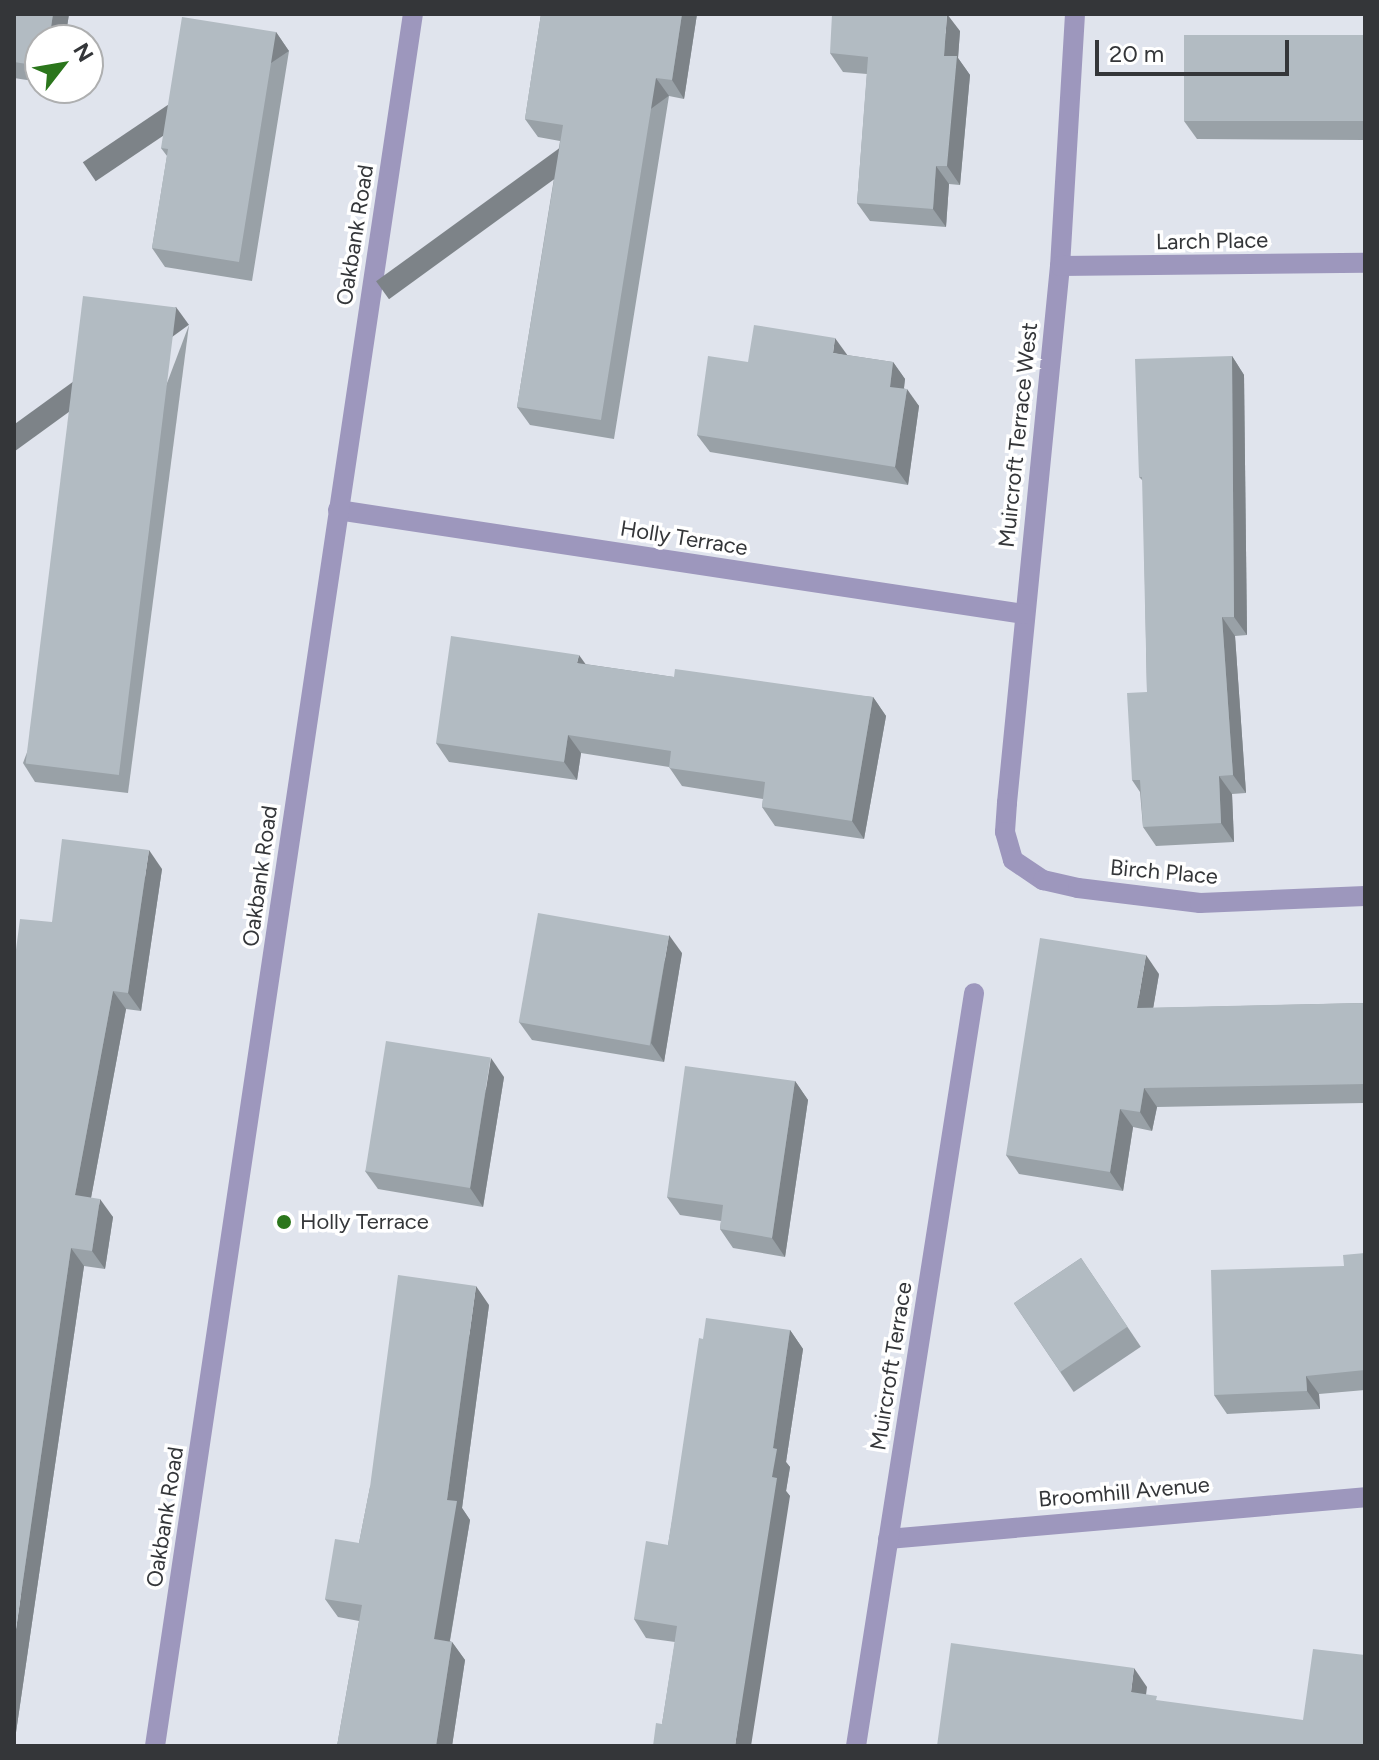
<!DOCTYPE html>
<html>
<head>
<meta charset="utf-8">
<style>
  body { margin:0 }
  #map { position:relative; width:1379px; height:1760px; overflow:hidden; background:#e0e4ed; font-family:Figtree,sans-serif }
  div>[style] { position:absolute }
  .minor>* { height:20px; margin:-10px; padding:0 10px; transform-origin:10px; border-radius:10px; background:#9d97bd }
  .tertiary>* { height:20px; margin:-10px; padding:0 10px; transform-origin:10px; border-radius:10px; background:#9d97bd }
  .wall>* { inset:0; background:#99a1a7; transform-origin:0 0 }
  .shaded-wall>* { inset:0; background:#7d8388; transform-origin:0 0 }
  .building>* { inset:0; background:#b2bbc2; transform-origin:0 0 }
  .dots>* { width:22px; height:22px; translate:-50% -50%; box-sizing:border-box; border:4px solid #fff; border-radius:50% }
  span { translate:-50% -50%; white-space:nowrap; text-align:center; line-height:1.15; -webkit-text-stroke:7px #fff; paint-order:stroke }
  .street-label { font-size:22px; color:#343639 }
  .poi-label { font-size:22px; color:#343639 }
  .left { translate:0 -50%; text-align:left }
  .frame { position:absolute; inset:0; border:16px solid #343639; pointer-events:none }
  .north { position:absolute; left:24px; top:24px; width:80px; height:80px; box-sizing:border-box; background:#fff; border:2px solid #aeafb0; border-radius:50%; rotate:59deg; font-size:22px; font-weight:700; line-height:32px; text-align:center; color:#343639 }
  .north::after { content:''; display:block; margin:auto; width:28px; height:36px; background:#2b761c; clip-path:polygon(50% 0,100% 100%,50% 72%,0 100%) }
  .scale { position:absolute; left:1095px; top:40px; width:194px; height:36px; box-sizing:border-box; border:4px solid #343639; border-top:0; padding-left:10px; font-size:24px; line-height:28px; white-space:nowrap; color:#343639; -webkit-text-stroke:6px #fff; paint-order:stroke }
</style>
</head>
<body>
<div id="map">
  <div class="minor">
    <i style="left:1075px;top:14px;width:252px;rotate:93.4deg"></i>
    <i style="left:1060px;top:266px;width:540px;rotate:95.64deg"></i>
    <i style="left:1007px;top:803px;width:29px;rotate:94deg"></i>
    <i style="left:1005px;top:832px;width:29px;rotate:74deg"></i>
    <i style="left:1013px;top:860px;width:36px;rotate:34deg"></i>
    <i style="left:1043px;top:880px;width:36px;rotate:13deg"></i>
    <i style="left:1078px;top:888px;width:123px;rotate:7deg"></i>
    <i style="left:1200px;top:903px;width:165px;rotate:-2.4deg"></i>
    <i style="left:1060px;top:266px;width:305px;rotate:-0.6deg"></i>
    <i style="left:338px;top:510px;width:694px;rotate:8.62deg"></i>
    <i style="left:888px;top:1539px;width:479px;rotate:-5deg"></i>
    <i style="left:856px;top:1746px;width:762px;rotate:-81.09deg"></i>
  </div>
  <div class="tertiary">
    <i style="left:155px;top:1746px;width:1751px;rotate:-81.53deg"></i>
  </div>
  <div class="wall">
    <i style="clip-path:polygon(14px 14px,69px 14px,65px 40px,40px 40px,40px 82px,14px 78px)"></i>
    <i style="clip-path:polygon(541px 14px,697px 14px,684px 99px,669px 96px,614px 439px,530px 425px,517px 407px,560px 141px,538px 137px,525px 119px)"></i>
    <i style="clip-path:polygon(960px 31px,958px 58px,970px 75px,960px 185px,949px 184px,946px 227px,870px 221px,857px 203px,867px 74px,843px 72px,830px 53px)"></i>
    <i style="clip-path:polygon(276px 32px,289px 51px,252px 281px,165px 267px,152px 248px,167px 156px,161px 148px)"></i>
    <i style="clip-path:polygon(1365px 36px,1365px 140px,1197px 139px,1184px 121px)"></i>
    <i style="clip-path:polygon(189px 325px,128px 793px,35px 782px,23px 763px)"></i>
    <i style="clip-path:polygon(847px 355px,893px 362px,905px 379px,904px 388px,919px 406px,908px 485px,710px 452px,697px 435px,748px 362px)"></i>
    <i style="clip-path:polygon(1232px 356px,1244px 375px,1247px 635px,1235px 636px,1246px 793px,1232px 794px,1234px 842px,1156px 846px,1143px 827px,1140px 792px,1132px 780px,1147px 692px,1143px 481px,1139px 477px)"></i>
    <i style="clip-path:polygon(585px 664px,674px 677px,873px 697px,886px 716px,864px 839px,775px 826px,762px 807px,763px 799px,682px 786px,669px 767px,581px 753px,577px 780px,449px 762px,436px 743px)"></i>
    <i style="clip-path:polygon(162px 869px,141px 1011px,126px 1009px,91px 1198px,113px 1217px,105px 1269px,84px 1266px,14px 1746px,52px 922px)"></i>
    <i style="clip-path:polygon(682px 953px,664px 1062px,532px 1040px,519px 1022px)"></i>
    <i style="clip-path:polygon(1159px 974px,1153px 1008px,1365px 1003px,1365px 1103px,1157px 1107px,1152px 1131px,1133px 1127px,1123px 1191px,1019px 1174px,1006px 1155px)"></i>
    <i style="clip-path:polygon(504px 1077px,483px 1207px,378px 1189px,365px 1171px)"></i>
    <i style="clip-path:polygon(795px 1081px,808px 1100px,785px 1257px,733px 1248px,720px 1229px,721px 1221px,680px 1215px,667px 1197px)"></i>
    <i style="clip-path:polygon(1365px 1253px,1365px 1390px,1319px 1394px,1320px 1409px,1227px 1414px,1214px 1395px,1344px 1266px)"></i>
    <i style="left:1081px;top:1258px;width:107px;height:81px;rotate:56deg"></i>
    <i style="clip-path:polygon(489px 1305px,462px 1508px,470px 1520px,450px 1641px,452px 1642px,465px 1660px,452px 1746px,337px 1746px,359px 1621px,338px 1617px,325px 1599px,359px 1543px,370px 1487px)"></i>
    <i style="clip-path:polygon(790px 1330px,803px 1349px,786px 1462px,790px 1467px,786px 1491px,790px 1496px,662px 1724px,675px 1642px,646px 1638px,634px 1619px,668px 1545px,703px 1339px)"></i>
  </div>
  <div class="shaded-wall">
    <i style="clip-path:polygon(53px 14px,69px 14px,65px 40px,54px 40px,50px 34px)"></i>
    <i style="clip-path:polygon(682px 14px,697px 14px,684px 99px,672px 80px)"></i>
    <i style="clip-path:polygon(947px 14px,960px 31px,958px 58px,970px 75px,960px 185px,947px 166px,944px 56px)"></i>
    <i style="left:276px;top:32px;width:23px;height:233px;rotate:56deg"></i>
    <i style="left:656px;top:78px;width:22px;height:346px;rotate:54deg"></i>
    <i style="clip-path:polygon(936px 166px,949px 184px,946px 227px,933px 209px)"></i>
    <i style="left:176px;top:307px;width:22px;height:472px;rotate:54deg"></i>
    <i style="clip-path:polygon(835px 338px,848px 356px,833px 353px)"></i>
    <i style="clip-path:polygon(1232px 356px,1244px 375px,1247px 635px,1234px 617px)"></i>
    <i style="clip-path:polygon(893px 362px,905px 379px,902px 404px,890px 387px)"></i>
    <i style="clip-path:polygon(907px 389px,919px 406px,908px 485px,895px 467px)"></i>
    <i style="clip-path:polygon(1222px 617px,1235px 636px,1246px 793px,1233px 775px)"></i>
    <i style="clip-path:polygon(579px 655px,592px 673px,577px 663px)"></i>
    <i style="clip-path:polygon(873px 697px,886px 716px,864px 839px,852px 821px)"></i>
    <i style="clip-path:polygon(568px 735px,581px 753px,577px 780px,564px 762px)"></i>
    <i style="clip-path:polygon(1219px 776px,1232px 794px,1234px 842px,1221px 823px)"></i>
    <i style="clip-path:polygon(149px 850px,162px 869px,141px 1011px,128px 993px)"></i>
    <i style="clip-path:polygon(669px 935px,682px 953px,664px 1062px,651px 1043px)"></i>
    <i style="clip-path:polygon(1146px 955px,1159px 974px,1150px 1027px,1137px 1008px)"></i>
    <i style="clip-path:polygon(113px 991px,126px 1009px,88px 1214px,75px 1195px)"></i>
    <i style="clip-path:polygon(491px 1058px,504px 1077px,483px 1207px,470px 1188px)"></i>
    <i style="clip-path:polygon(795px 1081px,808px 1100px,785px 1257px,772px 1238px)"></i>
    <i style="clip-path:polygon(1144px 1088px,1157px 1107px,1152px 1131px,1140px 1112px)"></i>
    <i style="clip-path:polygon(1120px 1109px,1133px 1127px,1123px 1191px,1110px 1172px)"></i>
    <i style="clip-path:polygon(100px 1199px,113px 1217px,105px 1269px,92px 1251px)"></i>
    <i style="clip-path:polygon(71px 1248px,84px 1266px,14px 1746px,14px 1643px)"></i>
    <i style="clip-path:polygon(476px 1286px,489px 1305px,462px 1508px,470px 1520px,447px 1657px,434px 1639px,447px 1500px)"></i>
    <i style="clip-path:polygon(790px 1330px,803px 1349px,786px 1462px,790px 1467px,786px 1491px,790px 1496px,751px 1746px,735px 1746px,772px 1477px,773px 1448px)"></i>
    <i style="clip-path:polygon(1306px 1376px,1319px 1394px,1320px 1409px,1307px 1391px)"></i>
    <i style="clip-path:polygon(452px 1642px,465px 1660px,452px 1746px,436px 1746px)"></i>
    <i style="clip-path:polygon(1134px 1668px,1147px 1687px,1144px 1711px,1131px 1692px)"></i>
  </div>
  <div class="building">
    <i style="clip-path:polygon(14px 14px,53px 14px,50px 34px,47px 34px,46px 40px,40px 40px,40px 66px,14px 62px)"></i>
    <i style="clip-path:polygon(541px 14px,682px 14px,672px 80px,656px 78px,601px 420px,517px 407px,563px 125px,525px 119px)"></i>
    <i style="clip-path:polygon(832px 14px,947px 14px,944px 56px,957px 56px,947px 166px,936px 166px,933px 209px,857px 203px,868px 57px,830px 53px)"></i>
    <i style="clip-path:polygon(182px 17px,276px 32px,239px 262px,152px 248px,168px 149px,161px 148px)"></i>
    <i style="left:1184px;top:35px;width:181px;height:86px"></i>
    <i style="left:83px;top:296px;width:94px;height:471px;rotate:7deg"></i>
    <i style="clip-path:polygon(754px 325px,835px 338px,833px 353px,893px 362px,890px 387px,907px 389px,895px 467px,697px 435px,708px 356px,748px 362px)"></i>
    <i style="clip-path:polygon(1232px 356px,1234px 617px,1222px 617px,1233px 775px,1219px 776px,1221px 823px,1143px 827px,1140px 780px,1132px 780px,1127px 693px,1147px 692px,1142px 477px,1139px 477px,1135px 359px)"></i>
    <i style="clip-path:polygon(451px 636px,579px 655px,577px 663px,674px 677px,675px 669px,873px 697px,852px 821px,762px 807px,765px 782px,669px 768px,671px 751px,568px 735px,564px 762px,436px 743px)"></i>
    <i style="clip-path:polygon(62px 839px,149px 850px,128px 993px,113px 991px,75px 1195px,100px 1199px,92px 1251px,71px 1248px,14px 1643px,14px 965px,20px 919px,52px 922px)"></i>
    <i style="left:538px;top:913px;width:133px;height:111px;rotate:10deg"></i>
    <i style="clip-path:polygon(1040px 938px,1146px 955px,1137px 1008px,1365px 1003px,1365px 1084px,1144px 1088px,1140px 1112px,1120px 1109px,1110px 1172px,1006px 1155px)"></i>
    <i style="left:386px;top:1041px;width:106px;height:132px;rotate:9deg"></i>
    <i style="clip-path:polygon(685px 1066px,795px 1081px,772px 1238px,720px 1229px,723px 1205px,667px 1197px)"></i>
    <i style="clip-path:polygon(1365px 1253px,1365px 1370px,1306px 1376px,1307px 1391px,1214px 1395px,1211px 1270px,1344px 1266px,1343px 1255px)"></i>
    <i style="left:1081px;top:1258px;width:83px;height:81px;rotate:56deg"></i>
    <i style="clip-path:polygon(398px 1275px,476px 1286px,447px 1500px,457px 1501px,434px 1639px,452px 1642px,436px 1746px,337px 1746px,362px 1605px,325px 1599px,335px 1539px,359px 1543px,370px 1487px)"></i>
    <i style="clip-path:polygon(706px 1318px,790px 1330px,773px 1448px,777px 1449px,772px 1477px,777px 1478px,735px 1746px,653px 1746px,656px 1723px,662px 1724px,677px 1626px,634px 1619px,646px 1541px,668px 1545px,699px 1338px,703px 1339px)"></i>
    <i style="clip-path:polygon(951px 1643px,1134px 1668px,1131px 1692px,1157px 1696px,1156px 1700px,1303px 1720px,1313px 1649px,1365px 1655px,1365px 1746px,937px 1746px)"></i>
  </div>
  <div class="dots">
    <i style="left:284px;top:1222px;background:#2b761c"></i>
  </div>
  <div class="street-label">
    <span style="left:355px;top:235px;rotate:-81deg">Oakbank Road</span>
    <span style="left:1212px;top:241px;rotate:-1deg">Larch Place</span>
    <span style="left:1018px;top:435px;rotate:-84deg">Muircroft Terrace West</span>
    <span style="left:684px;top:538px;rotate:9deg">Holly Terrace</span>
    <span style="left:1164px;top:872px;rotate:5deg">Birch Place</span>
    <span style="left:260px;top:876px;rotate:-82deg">Oakbank Road</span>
    <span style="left:891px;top:1366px;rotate:-81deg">Muircroft Terrace</span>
    <span style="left:1124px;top:1492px;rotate:-5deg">Broomhill Avenue</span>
    <span style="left:165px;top:1517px;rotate:-81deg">Oakbank Road</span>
  </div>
  <div class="poi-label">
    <span class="left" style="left:300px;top:1222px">Holly Terrace</span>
  </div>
  <div class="frame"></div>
  <div class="north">N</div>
  <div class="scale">20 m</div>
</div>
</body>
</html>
